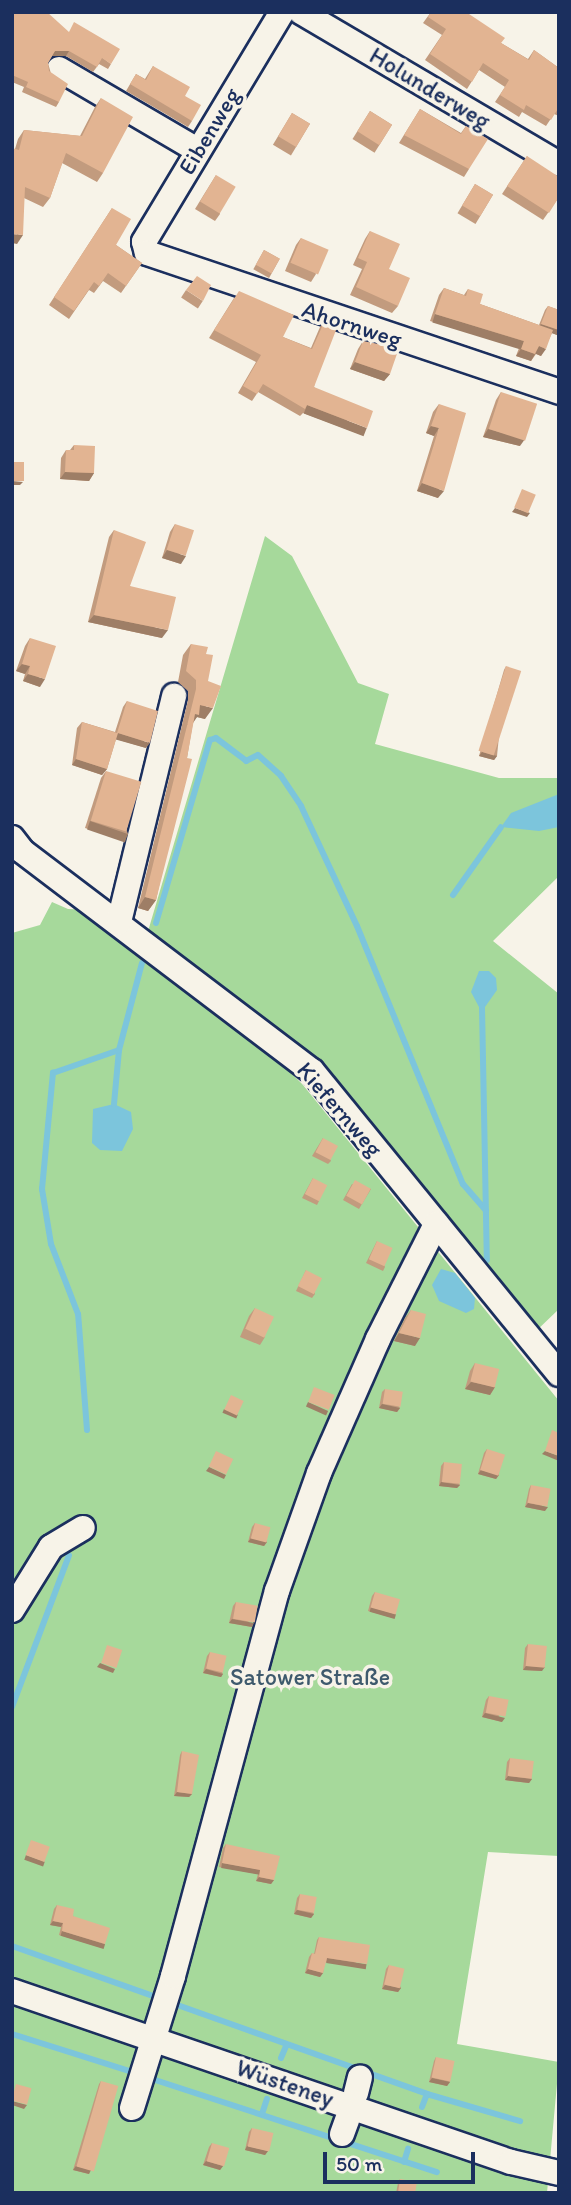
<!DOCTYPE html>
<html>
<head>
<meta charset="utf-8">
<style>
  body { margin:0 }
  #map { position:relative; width:571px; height:2205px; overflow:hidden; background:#f7f3e8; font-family:Itim,sans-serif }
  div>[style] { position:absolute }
  .green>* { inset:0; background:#a6d99b }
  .water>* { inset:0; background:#7cc5dc }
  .stream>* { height:6px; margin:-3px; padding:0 3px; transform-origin:3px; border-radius:3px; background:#7cc5dc }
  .roads { filter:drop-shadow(2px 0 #1b2f5e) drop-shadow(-2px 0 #1b2f5e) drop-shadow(0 2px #1b2f5e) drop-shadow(0 -2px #1b2f5e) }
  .minor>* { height:24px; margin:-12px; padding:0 12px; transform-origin:12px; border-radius:12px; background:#f7f3e8 }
  .wall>* { inset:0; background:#c29b7e; transform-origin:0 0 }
  .shaded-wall>* { inset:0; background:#9e7e66; transform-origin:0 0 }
  .building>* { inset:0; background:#e2b492; transform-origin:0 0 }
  span { translate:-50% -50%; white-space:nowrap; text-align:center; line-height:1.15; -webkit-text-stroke:7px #f7f3e8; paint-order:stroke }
  .street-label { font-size:24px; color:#1b2f5e }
  .park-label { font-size:24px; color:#3e5a6d }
  .frame { position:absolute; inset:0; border:14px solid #1b2f5e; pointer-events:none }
  .scale { position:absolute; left:323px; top:2152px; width:152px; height:32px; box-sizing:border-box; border:4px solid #1b2f5e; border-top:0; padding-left:9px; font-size:21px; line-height:24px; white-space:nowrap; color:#1b2f5e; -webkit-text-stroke:5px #f7f3e8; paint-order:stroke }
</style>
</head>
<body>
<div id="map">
  <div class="green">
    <i style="clip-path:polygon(265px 536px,292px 556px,358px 683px,389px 694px,375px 744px,499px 778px,559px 778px,559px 876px,493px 941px,559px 994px,559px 1309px,534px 1333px,413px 1177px,146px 938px)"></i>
    <i style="clip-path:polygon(52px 902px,68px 909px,91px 910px,264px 1045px,303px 1085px,559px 1401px,559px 1856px,488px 1852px,457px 2044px,559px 2062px,547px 2193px,12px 2193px,12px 933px,40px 925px)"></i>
  </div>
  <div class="water">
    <i style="clip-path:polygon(559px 794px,559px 827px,539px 831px,501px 827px,511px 813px)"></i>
    <i style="clip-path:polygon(479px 971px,489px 971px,496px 978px,497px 990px,485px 1007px,479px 1007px,471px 992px)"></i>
    <i style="clip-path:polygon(114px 1104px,131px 1112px,133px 1129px,122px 1151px,100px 1150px,92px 1143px,93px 1109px)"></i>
    <i style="clip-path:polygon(441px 1269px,455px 1273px,475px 1298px,474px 1309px,466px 1313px,439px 1301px,432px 1285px)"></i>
  </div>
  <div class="stream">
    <i style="left:453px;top:895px;width:83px;rotate:-54.8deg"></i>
    <i style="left:156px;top:923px;width:191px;rotate:-73.6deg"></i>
    <i style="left:210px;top:740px;width:6px;rotate:-18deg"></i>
    <i style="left:216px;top:738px;width:38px;rotate:37deg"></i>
    <i style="left:246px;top:761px;width:13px;rotate:-27deg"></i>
    <i style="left:258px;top:755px;width:31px;rotate:42deg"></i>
    <i style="left:281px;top:776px;width:36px;rotate:56deg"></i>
    <i style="left:301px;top:806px;width:132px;rotate:65deg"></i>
    <i style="left:357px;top:926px;width:279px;rotate:67.7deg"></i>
    <i style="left:463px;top:1184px;width:35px;rotate:49deg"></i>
    <i style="left:482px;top:1007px;width:253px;rotate:88.9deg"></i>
    <i style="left:114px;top:1104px;width:54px;rotate:-84.7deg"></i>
    <i style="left:87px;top:1430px;width:116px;rotate:-94.4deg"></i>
    <i style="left:78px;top:1314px;width:75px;rotate:-111.1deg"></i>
    <i style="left:51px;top:1244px;width:56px;rotate:-99.3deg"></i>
    <i style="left:42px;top:1189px;width:117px;rotate:-84.6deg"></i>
    <i style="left:53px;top:1073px;width:70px;rotate:-19.2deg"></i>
    <i style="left:119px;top:1050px;width:90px;rotate:-75.2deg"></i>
    <i style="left:12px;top:1707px;width:162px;rotate:-69.4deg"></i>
    <i style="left:12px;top:1946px;width:156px;rotate:19.5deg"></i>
    <i style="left:169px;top:2002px;width:274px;rotate:19.6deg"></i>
    <i style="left:427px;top:2094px;width:97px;rotate:16.2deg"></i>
    <i style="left:12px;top:2034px;width:130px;rotate:17.5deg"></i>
    <i style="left:281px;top:2058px;width:13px;rotate:-67deg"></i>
    <i style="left:146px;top:2077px;width:306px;rotate:18.1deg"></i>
    <i style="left:422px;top:2107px;width:14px;rotate:-69deg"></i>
    <i style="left:262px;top:2114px;width:16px;rotate:-72deg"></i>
    <i style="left:404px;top:2162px;width:14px;rotate:-73deg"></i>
  </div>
  <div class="roads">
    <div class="minor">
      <i style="left:282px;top:12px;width:268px;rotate:121deg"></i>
      <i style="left:144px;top:242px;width:11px;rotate:75deg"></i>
      <i style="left:147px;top:253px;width:435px;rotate:18.6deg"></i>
      <i style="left:301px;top:12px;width:299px;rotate:30.5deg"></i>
      <i style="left:59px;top:69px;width:160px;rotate:30.4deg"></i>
      <i style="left:12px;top:838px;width:16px;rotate:52deg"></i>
      <i style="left:22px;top:851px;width:364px;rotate:37.2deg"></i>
      <i style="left:312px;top:1071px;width:391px;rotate:50.8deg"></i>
      <i style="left:119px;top:922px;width:233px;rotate:-76.3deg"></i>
      <i style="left:12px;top:1610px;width:74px;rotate:-58.2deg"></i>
      <i style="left:51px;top:1547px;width:37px;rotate:-31deg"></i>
      <i style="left:12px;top:1991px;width:527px;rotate:18.92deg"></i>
      <i style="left:511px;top:2162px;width:49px;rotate:12.9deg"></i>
      <i style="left:356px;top:2093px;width:16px;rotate:-76deg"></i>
      <i style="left:132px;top:2108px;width:138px;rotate:-72.7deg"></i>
      <i style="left:173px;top:1976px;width:399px;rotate:-74.9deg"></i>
      <i style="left:277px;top:1591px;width:125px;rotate:-70.4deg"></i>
      <i style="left:319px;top:1473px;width:146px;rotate:-66.2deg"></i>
      <i style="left:378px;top:1339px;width:129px;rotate:-63.2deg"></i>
      <i style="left:342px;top:2134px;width:15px;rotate:-70deg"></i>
    </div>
  </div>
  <div class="wall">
    <i style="clip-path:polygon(12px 12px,68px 32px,111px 64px,108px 69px,99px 64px,93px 72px,66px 56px,52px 56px,48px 63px,59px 102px,56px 107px,22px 92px,24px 87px,12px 82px)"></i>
    <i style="clip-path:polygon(431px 12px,501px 43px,528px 59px,534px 50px,559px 68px,559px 116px,554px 114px,546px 126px,522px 112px,519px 117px,495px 102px,505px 87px,479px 70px,467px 89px,425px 60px,442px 35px,423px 23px)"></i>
    <i style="clip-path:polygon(153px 66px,185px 96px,192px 121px,188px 127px,126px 91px,136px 74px,145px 79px)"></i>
    <i style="clip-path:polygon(101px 98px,103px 173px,97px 182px,62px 163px,50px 198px,43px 207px,24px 198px,17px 244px,15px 149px,18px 139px,24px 130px,80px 136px,95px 107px)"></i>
    <i style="clip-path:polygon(420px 109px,461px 133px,466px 126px,469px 169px,464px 177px,399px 143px)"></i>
    <i style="left:370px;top:111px;width:26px;height:33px;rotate:32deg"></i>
    <i style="left:292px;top:113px;width:21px;height:37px;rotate:31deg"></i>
    <i style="clip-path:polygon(527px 156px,559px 197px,543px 220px,502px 194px)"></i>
    <i style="clip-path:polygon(216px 175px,220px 214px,215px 221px,195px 209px)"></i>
    <i style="left:475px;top:184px;width:21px;height:34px;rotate:31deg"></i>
    <i style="clip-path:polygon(112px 208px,116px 245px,142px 263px,121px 293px,103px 281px,94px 293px,89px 290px,69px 319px,49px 305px)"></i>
    <i style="clip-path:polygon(370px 231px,398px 306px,392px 313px,350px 295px,362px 269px,353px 265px,365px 239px)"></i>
    <i style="clip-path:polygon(301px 238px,316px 274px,311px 282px,285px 271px,296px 245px)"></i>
    <i style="left:264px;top:250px;width:18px;height:22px;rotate:29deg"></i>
    <i style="clip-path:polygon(444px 288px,464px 295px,468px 289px,480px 304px,539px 325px,545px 310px,548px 306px,559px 310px,559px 333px,557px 335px,552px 333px,541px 356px,536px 354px,531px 361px,516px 356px,519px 348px,430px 321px,439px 295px)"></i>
    <i style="left:186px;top:290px;width:20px;height:9px;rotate:33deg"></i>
    <i style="clip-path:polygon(234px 298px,283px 337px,311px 348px,320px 327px,325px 320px,314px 387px,362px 435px,303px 413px,300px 416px,258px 392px,252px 401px,238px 393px,256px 362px,209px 338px)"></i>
    <i style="clip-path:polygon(363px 341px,390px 374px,384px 381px,350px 369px,358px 349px)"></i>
    <i style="clip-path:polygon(501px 392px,520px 446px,483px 437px,496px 400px)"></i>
    <i style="clip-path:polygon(439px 404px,438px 498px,417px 491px,434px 436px,426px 433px,433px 412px)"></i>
    <i style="clip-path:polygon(74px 445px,94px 473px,89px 481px,60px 479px,61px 458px,66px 450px,70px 450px)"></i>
    <i style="clip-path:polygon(175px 524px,181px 564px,162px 558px,170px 532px)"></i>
    <i style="clip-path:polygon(114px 530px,130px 586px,162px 638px,88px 622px,109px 537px)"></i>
    <i style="clip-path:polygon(30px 638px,40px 687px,23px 681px,25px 674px,16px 671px,25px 646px)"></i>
    <i style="clip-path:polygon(191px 644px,206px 654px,208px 681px,205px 719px,197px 717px,193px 722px,187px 758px,156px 900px,148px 911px,138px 908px,188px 700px,188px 691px,178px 682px,183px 655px)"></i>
    <i style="clip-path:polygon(506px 666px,497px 756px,494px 760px,479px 756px,504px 670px)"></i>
    <i style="clip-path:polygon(127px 701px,146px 748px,116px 739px,107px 769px,102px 775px,72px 765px,77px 728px,82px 722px,115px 732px,123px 707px)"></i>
    <i style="clip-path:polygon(106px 771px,128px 834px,124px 841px,85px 828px,101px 778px)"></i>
    <i style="clip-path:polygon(323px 1138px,331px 1161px,328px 1164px,312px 1156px)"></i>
    <i style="clip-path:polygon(313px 1178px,319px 1201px,317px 1205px,302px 1198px)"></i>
    <i style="clip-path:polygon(352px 1184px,371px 1189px,359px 1209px,343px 1200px)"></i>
    <i style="clip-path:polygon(377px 1241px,385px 1267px,383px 1271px,366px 1263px)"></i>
    <i style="clip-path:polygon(306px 1270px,315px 1294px,312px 1298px,296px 1291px)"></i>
    <i style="clip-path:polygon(255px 1308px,265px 1337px,260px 1345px,240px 1337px,249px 1316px)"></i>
    <i style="clip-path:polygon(411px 1310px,415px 1346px,394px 1341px,405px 1318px)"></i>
    <i style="clip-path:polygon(475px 1363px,495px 1387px,490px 1395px,465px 1389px,470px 1371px)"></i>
    <i style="clip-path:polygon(385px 1389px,400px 1408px,397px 1412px,379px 1408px,382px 1392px)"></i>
    <i style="clip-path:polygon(487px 1449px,499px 1475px,496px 1479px,478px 1474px,484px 1453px)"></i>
    <i style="clip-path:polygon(444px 1462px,460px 1485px,457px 1488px,439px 1486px,441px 1466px)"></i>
    <i style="clip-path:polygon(531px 1485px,545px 1511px,525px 1507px,529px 1489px)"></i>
    <i style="clip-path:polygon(255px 1523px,267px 1542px,264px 1546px,248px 1542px,252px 1527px)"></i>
    <i style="clip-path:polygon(375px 1592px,393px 1618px,368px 1611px,372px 1596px)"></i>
    <i style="clip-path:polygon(236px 1602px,252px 1627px,229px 1623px,233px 1606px)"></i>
    <i style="clip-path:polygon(528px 1644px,542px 1671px,523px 1670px,525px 1648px)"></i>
    <i style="clip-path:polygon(210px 1652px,223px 1674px,221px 1677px,203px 1673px,207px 1656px)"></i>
    <i style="clip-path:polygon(489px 1696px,502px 1722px,482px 1717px,486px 1700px)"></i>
    <i style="clip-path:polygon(182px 1751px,192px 1794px,189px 1797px,174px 1796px,180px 1755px)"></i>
    <i style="clip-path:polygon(510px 1758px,532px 1779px,529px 1783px,505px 1780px,507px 1762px)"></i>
    <i style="clip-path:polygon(226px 1844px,274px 1880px,271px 1884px,256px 1881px,258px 1874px,219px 1867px,223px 1848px)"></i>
    <i style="clip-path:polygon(300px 1894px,314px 1914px,311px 1918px,294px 1914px,297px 1898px)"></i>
    <i style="clip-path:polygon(57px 1905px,73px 1916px,105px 1944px,102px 1948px,59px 1935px,61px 1927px,50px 1925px,54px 1909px)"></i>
    <i style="clip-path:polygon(319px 1937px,364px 1968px,325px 1962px,323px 1973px,320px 1977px,305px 1973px,309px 1957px,312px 1953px,314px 1954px,317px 1940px)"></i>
    <i style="clip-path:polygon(389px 1965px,401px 1988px,398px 1992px,382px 1989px,386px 1969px)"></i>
    <i style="clip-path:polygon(436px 2057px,450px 2082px,447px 2086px,429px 2082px,434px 2061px)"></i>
    <i style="clip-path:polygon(101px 2081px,89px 2174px,73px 2170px,99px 2084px)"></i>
    <i style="clip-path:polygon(252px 2128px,268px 2151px,265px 2155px,245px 2150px,249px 2132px)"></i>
    <i style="clip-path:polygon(212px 2143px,223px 2166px,220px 2170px,203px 2165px,209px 2147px)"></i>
    <i style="clip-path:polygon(400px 2179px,415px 2193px,396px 2193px,398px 2183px)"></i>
  </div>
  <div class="shaded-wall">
    <i style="clip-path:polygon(55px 51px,69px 51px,66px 56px,51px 56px)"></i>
    <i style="clip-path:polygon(12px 234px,23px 235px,17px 244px,12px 243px)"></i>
    <i style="left:435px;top:314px;width:93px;height:9px;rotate:17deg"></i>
    <i style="clip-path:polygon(541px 324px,559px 330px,559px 333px,557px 335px,538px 328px)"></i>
    <i style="clip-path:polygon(539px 346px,546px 349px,541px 356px,534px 353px)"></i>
    <i style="clip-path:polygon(521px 349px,535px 354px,531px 361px,516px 356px)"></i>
    <i style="clip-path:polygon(355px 362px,390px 374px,384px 381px,350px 369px)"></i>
    <i style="left:307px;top:405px;width:64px;height:9px;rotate:21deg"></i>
    <i style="clip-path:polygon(431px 426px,439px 428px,434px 436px,426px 433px)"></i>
    <i style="clip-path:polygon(488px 429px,525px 439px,520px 446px,483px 437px)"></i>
    <i style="clip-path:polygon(65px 472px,94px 473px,89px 481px,60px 479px)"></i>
    <i style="clip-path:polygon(12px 481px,23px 482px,20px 485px,12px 485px)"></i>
    <i style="clip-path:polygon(422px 483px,444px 491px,438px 498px,417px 491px)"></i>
    <i style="clip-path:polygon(515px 508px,530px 513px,527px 517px,512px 512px)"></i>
    <i style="clip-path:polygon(167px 550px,186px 556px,181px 564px,162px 558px)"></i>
    <i style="clip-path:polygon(94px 615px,168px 630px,162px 638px,88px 622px)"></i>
    <i style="clip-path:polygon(22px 664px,30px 666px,25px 674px,16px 671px)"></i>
    <i style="clip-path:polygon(28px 674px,45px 679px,40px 687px,23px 681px)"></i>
    <i style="clip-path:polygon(200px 705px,213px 708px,205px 719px,197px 717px,191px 726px,187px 725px)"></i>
    <i style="clip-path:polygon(118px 733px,150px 743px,146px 748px,114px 739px)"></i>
    <i style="clip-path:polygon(482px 752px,497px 756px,494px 760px,479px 756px)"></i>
    <i style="clip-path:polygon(76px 759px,107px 769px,102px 775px,72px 765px)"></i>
    <i style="left:90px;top:821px;width:40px;height:9px;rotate:19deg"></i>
    <i style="clip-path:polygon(145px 897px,156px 900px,148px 911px,138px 908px)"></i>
    <i style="clip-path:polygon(399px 1333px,420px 1338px,415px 1346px,394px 1341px)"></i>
    <i style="clip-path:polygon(471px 1382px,495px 1387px,490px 1395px,465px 1389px)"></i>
    <i style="left:308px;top:1402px;width:22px;height:5px;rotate:24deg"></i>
    <i style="clip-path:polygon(382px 1404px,400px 1408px,397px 1412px,379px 1408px)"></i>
    <i style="left:224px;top:1409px;width:15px;height:4px;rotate:23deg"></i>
    <i style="clip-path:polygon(545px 1451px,559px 1456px,559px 1461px,542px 1454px)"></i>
    <i style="clip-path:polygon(209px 1467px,226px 1475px,224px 1479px,206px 1471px)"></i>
    <i style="clip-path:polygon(481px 1470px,499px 1475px,496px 1479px,478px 1474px)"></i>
    <i style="clip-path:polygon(441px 1482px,460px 1485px,457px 1488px,439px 1486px)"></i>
    <i style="clip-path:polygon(528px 1503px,548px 1507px,545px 1511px,525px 1507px)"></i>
    <i style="clip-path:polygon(251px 1538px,267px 1542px,264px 1546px,248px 1542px)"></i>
    <i style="left:371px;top:1607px;width:26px;height:5px;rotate:16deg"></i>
    <i style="clip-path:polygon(232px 1619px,254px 1623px,252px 1627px,229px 1623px)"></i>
    <i style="clip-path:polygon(100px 1663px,115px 1669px,113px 1673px,97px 1667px)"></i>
    <i style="clip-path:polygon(526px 1666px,545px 1667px,542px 1671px,523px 1670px)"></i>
    <i style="clip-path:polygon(206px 1669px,223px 1674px,221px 1677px,203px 1673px)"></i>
    <i style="clip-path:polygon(485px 1713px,505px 1718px,502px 1722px,482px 1717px)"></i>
    <i style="clip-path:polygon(508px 1776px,532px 1779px,529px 1783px,505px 1780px)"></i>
    <i style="clip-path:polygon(177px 1792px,192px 1794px,189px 1797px,174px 1796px)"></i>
    <i style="left:26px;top:1855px;width:20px;height:5px;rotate:20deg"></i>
    <i style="left:222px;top:1863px;width:39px;height:5px;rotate:10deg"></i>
    <i style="clip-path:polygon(259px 1877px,274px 1880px,271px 1884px,256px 1881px)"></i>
    <i style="clip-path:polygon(297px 1910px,314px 1914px,311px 1918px,294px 1914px)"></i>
    <i style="clip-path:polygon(53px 1921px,63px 1923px,61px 1927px,50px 1925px)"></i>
    <i style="left:62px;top:1931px;width:45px;height:5px;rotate:17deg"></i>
    <i style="left:327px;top:1958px;width:40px;height:5px;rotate:9deg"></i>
    <i style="clip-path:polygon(308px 1969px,323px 1973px,320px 1977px,305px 1973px)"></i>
    <i style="clip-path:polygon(385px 1985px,401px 1988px,398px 1992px,382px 1989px)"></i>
    <i style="clip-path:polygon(432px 2078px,450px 2082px,447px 2086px,429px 2082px)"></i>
    <i style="clip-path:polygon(12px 2101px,27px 2105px,24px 2109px,12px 2105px)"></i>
    <i style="clip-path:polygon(247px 2146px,268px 2151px,265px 2155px,245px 2150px)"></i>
    <i style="clip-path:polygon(206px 2161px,223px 2166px,220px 2170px,203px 2165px)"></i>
    <i style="clip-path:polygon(76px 2166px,91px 2170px,89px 2174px,73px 2170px)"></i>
  </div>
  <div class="building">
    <i style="clip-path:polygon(12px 12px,47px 12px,69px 32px,74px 22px,120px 49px,111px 64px,102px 58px,97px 67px,69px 51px,55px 51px,48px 63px,49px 71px,68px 84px,59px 102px,26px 87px,28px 82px,12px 75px)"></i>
    <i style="clip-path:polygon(431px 12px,466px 12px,505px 38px,501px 43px,529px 60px,534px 50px,559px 68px,559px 107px,551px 120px,526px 105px,524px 110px,500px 95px,509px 80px,483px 63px,472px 82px,430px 54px,446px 29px,428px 17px)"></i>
    <i style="clip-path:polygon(153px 66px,190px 87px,185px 96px,201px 105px,192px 121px,130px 84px,136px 74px,146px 80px)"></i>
    <i style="clip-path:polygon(101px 98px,133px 117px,103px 173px,66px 153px,50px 198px,25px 187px,23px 235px,12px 234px,12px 148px,19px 150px,24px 130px,82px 136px)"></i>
    <i style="clip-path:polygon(420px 109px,461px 134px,466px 126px,488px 139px,469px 169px,404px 135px)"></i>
    <i style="left:370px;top:111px;width:26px;height:24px;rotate:32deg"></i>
    <i style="left:292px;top:113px;width:21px;height:27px;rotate:31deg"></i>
    <i style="clip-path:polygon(527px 156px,559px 177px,559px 197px,549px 213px,507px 186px)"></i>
    <i style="left:216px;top:175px;width:23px;height:31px;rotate:31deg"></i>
    <i style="left:475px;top:184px;width:21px;height:25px;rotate:31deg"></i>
    <i style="clip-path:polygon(112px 208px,131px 219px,116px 245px,142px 263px,126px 286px,108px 273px,99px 286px,94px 282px,74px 311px,54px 297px)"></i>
    <i style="clip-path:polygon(370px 231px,400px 244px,389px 269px,410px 278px,398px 306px,356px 287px,367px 262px,358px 258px)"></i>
    <i style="left:301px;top:238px;width:30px;height:27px;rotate:23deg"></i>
    <i style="left:264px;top:250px;width:18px;height:17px;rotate:29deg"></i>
    <i style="clip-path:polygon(197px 276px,211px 285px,203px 301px,186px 290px)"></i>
    <i style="clip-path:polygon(444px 288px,466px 296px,468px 289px,483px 294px,480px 304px,553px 330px,546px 349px,539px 346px,535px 354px,521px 349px,524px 341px,435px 314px)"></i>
    <i style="clip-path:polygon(239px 291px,294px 315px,283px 337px,312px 349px,325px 320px,338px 325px,314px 387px,373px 411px,367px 428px,307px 405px,305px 409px,263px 384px,257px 394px,243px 386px,261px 355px,214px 330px)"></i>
    <i style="clip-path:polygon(548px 306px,559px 310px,559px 330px,541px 324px)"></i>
    <i style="clip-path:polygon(363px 341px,399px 348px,390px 374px,355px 362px)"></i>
    <i style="left:501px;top:392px;width:38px;height:39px;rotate:18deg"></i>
    <i style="clip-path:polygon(439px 404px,466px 413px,444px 491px,422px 483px,439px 428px,431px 426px)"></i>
    <i style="clip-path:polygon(74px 445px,95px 446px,94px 473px,65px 472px,66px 450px,74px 450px)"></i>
    <i style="left:12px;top:462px;width:12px;height:19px"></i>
    <i style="left:522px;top:489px;width:15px;height:20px;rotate:23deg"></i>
    <i style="left:175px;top:524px;width:20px;height:27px;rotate:18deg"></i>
    <i style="clip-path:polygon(114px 530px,146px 542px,130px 586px,176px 597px,168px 630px,94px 615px)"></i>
    <i style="clip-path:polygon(30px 638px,56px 646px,45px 679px,28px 674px,30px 666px,22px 664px)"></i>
    <i style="clip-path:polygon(191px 644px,208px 647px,206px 654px,213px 655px,208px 681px,221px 686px,213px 708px,200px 705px,199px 715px,195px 714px,187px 758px,192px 759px,156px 900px,145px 897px,196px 689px,196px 680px,186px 671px)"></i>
    <i style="left:506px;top:666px;width:16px;height:89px;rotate:18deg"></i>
    <i style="clip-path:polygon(127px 701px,158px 711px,150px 743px,118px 733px,107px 769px,76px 759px,82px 722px,117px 733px)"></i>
    <i style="left:106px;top:771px;width:37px;height:52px;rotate:17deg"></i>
    <i style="left:323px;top:1138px;width:17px;height:16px;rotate:28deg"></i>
    <i style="left:313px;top:1178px;width:16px;height:18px;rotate:27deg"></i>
    <i style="left:355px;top:1180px;width:18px;height:18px;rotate:29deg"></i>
    <i style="left:377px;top:1241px;width:17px;height:20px;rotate:24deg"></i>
    <i style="left:306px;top:1270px;width:18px;height:18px;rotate:27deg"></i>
    <i style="left:255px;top:1308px;width:21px;height:23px;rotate:25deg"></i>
    <i style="clip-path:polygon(411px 1310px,426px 1314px,420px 1338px,399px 1333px)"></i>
    <i style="left:475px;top:1363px;width:25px;height:19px;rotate:14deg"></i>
    <i style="left:314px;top:1387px;width:22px;height:16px;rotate:21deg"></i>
    <i style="left:385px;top:1389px;width:18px;height:15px;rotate:9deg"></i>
    <i style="left:231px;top:1395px;width:14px;height:16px;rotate:25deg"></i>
    <i style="clip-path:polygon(552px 1430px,559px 1433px,559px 1456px,545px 1451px)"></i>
    <i style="left:487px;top:1449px;width:19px;height:22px;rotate:18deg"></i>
    <i style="left:216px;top:1451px;width:19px;height:17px;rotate:25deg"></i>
    <i style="left:444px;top:1462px;width:18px;height:20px;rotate:6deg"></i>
    <i style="left:531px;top:1485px;width:20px;height:18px;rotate:11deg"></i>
    <i style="left:255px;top:1523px;width:16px;height:16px;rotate:15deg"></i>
    <i style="left:375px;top:1592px;width:26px;height:16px;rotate:16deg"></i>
    <i style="left:236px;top:1602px;width:22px;height:17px;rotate:10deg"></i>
    <i style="left:528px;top:1644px;width:19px;height:22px;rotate:6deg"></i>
    <i style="left:107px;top:1645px;width:16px;height:19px;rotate:18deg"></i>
    <i style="left:210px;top:1652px;width:17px;height:17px;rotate:13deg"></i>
    <i style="left:489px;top:1696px;width:20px;height:17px;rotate:11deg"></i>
    <i style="clip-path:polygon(182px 1751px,199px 1755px,192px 1794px,177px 1792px)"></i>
    <i style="left:510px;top:1758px;width:24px;height:18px;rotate:7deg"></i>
    <i style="left:31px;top:1840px;width:20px;height:16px;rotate:20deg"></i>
    <i style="clip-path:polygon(226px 1844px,280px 1856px,274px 1880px,259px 1877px,260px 1870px,222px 1863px)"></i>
    <i style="left:300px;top:1894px;width:17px;height:16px;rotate:10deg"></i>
    <i style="clip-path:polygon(57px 1905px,74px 1909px,73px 1916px,110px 1928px,105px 1944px,62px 1931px,63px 1923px,53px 1921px)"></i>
    <i style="clip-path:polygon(319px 1937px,370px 1945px,367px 1964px,327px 1958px,323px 1973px,308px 1969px,312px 1953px,315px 1954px)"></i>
    <i style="left:389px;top:1965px;width:16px;height:20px;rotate:14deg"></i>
    <i style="left:436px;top:2057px;width:19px;height:21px;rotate:12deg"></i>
    <i style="left:101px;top:2081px;width:18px;height:89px;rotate:16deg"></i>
    <i style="left:16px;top:2084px;width:16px;height:17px;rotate:15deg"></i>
    <i style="left:252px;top:2128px;width:22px;height:19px;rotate:13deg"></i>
    <i style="left:212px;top:2143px;width:18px;height:19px;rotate:16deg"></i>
    <i style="clip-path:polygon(400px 2179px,417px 2182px,415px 2193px,398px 2193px)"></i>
  </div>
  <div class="street-label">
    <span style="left:430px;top:88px;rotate:31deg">Holunderweg</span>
    <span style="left:209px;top:131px;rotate:-59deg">Eibenweg</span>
    <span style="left:352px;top:324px;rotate:18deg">Ahornweg</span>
    <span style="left:340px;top:1109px;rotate:49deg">Kiefernweg</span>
    <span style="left:285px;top:2083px;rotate:19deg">Wüsteney</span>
  </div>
  <div class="park-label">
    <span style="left:310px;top:1677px">Satower Straße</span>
  </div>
  <div class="frame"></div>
  <div class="scale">50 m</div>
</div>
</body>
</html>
